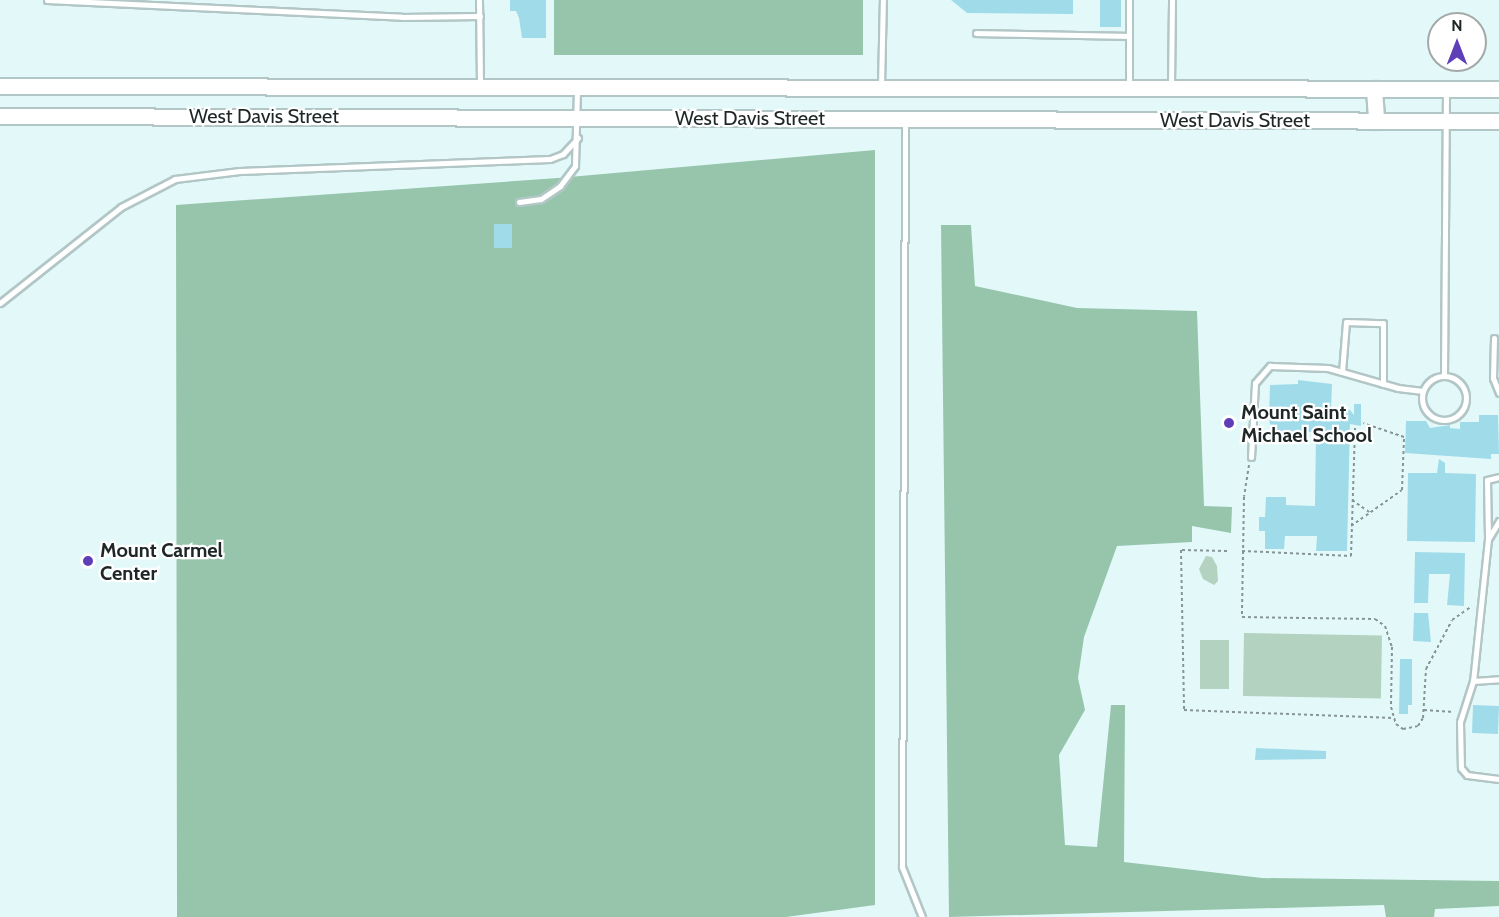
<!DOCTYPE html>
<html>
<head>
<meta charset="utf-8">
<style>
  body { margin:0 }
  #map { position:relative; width:1499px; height:917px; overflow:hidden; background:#e3f9f9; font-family:Cabin,sans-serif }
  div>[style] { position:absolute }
  .green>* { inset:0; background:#b3d2c0; transform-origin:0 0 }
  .forest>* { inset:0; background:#96c5ab; transform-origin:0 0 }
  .building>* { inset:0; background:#a0dbea; transform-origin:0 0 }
  .path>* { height:2px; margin-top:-1px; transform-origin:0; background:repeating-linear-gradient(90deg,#859494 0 3px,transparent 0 6px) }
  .roads { filter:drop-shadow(2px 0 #b2c6c6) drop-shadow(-2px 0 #b2c6c6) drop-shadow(0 2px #b2c6c6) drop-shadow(0 -2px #b2c6c6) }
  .lane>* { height:5px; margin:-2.5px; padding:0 2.5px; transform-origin:2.5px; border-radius:2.5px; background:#fff }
  .lane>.ring { margin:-2.5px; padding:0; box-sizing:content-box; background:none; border:5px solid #fff; border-radius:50% }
  .secondary>* { height:15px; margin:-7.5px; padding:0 7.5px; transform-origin:7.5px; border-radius:7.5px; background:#fff }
  .dots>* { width:16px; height:16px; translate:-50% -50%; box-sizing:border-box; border:3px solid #fff; border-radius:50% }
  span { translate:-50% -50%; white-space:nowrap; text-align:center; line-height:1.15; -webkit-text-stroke:4.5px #fff; paint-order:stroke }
  .street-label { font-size:20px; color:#1e2626 }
  .poi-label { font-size:20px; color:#1e2626; font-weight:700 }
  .left { translate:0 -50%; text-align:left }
  .north { position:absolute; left:1427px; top:12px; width:60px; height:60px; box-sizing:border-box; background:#fff; border:2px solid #a5a8a8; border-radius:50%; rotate:0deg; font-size:16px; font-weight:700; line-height:24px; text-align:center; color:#1e2626 }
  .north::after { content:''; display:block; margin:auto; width:21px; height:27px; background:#5e3fb7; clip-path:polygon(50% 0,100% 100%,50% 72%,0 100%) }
</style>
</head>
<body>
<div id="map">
  <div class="green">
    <i style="clip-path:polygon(1206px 556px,1212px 557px,1217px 566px,1218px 581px,1214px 585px,1203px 579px,1199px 569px)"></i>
    <i style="left:1244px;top:633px;width:138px;height:63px;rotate:1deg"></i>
    <i style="left:1200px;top:640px;width:29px;height:49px"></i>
  </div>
  <div class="forest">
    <i style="left:554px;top:0;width:309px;height:55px"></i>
    <i style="clip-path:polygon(875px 150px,875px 905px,786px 917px,177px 917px,176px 205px,558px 178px)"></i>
    <i style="clip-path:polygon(941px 225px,971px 225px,975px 286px,1077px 308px,1197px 311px,1204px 506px,1232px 507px,1231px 533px,1192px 526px,1192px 542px,1117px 546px,1084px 637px,1078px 678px,1085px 710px,1059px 755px,1065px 845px,1097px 847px,1111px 705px,1125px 705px,1124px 862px,1262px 878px,1499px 881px,1499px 906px,1435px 909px,1434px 917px,1386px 917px,1384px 905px,949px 917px)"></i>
  </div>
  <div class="building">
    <i style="clip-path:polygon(510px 0,546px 0,546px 38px,522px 38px,519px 18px,516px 11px,510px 11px)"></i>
    <i style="clip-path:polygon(951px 0,1073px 0,1073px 14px,967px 13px)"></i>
    <i style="left:1100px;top:0;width:21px;height:27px"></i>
    <i style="left:494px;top:224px;width:18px;height:24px"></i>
    <i style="clip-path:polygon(1298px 380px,1332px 384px,1331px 409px,1350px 410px,1354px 415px,1354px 404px,1361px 404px,1361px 426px,1350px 424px,1347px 551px,1316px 551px,1317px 536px,1285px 536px,1284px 549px,1265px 549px,1265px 531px,1259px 531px,1259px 517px,1265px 517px,1266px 497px,1286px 497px,1286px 505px,1315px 506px,1316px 432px,1271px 431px,1269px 417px,1270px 385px,1298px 384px)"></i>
    <i style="clip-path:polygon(1479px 415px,1498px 415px,1499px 454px,1491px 454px,1491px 459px,1405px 453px,1406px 421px,1426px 421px,1430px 428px,1450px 425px,1450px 428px,1460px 429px,1460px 422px,1479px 422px)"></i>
    <i style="clip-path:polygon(1439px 459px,1445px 463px,1445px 473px,1476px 474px,1475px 542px,1407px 541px,1408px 473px,1437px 473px)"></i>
    <i style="clip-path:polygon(1415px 552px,1465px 553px,1464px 606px,1447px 605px,1450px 574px,1429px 574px,1428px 603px,1414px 603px)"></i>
    <i style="clip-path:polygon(1414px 613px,1428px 613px,1431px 642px,1413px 641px)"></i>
    <i style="clip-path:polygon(1400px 659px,1412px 659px,1412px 705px,1408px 705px,1408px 714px,1399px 714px)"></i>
    <i style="left:1473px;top:705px;width:26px;height:28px;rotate:2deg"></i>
    <i style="clip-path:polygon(1256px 748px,1326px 751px,1326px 759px,1255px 760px)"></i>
  </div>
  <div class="path">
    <i style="left:1249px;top:465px;width:32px;rotate:99deg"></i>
    <i style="left:1244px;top:497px;width:120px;rotate:91deg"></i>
    <i style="left:1242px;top:617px;width:133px;rotate:0.9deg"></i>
    <i style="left:1375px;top:619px;width:12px;rotate:35deg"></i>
    <i style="left:1385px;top:626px;width:22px;rotate:72deg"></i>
    <i style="left:1392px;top:647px;width:60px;rotate:91deg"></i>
    <i style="left:1391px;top:707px;width:18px;rotate:74deg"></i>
    <i style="left:1396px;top:724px;width:9px;rotate:36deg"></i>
    <i style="left:1403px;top:729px;width:15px;rotate:-11deg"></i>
    <i style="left:1418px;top:726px;width:9px;rotate:-58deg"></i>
    <i style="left:1423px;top:718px;width:49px;rotate:-86.5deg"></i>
    <i style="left:1426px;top:669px;width:55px;rotate:-62deg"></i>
    <i style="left:1452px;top:620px;width:24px;rotate:-35deg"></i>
    <i style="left:1352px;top:500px;width:21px;rotate:35deg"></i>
    <i style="left:1351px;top:526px;width:62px;rotate:-35.2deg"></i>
    <i style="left:1402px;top:490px;width:53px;rotate:-87.8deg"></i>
    <i style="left:1404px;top:437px;width:43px;rotate:-161.1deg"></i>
    <i style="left:1227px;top:551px;width:46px;rotate:-178.8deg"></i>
    <i style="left:1181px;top:550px;width:160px;rotate:88.9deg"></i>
    <i style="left:1184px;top:710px;width:210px;rotate:2.2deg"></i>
    <i style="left:1242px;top:551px;width:109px;rotate:2.6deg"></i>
    <i style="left:1351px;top:556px;width:128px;rotate:-88.2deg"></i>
    <i style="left:1424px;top:710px;width:30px;rotate:4deg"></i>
  </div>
  <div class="roads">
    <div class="lane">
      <i style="left:47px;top:0;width:355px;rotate:2.7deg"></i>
      <i style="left:402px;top:17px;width:78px;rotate:-0.7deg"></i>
      <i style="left:479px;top:0;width:85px;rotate:89.3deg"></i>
      <i style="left:1129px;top:0;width:85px;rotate:90deg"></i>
      <i style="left:976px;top:33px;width:153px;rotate:1.1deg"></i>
      <i style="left:881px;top:85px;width:85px;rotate:-88.7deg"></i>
      <i style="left:1171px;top:85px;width:85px;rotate:-89.3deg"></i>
      <i style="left:905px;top:122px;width:745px;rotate:90.23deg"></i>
      <i style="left:902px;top:867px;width:54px;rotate:68.2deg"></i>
      <i style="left:519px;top:202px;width:22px;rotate:-8deg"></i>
      <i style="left:541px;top:199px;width:23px;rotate:-34deg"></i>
      <i style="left:560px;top:186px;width:25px;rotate:-53deg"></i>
      <i style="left:575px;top:166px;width:79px;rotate:-88.5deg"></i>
      <i style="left:0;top:303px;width:154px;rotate:-38.4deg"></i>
      <i style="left:121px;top:207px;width:61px;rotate:-27.4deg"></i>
      <i style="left:175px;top:179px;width:65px;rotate:-7deg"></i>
      <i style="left:240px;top:171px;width:310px;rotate:-2.2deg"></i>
      <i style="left:550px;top:159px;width:14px;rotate:-21deg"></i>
      <i style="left:563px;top:154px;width:22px;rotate:-47deg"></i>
      <i style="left:1494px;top:338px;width:40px;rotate:91.4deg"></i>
      <i style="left:1493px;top:378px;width:16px;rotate:68deg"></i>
      <i style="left:1342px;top:372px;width:50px;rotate:-85.4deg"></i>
      <i style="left:1346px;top:322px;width:37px;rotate:2deg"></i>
      <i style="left:1383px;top:323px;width:61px;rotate:90deg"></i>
      <i style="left:1444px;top:376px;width:287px;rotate:-89.6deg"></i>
      <i class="ring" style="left:1422px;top:376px;width:39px;height:39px"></i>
      <i style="left:1251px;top:457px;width:74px;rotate:-86.9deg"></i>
      <i style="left:1255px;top:383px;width:23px;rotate:-49deg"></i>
      <i style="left:1270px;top:366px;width:58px;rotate:2deg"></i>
      <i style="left:1328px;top:368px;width:73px;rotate:15.9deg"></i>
      <i style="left:1398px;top:388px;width:25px;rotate:7deg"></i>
      <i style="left:1499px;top:521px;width:21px;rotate:121deg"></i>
      <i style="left:1488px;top:539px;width:143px;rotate:96deg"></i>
      <i style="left:1473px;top:681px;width:43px;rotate:107.6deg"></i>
      <i style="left:1460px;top:722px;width:46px;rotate:88.8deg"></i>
      <i style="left:1461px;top:768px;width:9px;rotate:49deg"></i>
      <i style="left:1467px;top:775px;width:32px;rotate:7deg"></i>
      <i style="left:1488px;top:537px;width:57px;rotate:-91deg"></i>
      <i style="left:1487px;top:480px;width:12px;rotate:-14deg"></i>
      <i style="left:1473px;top:681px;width:26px;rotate:-4deg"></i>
    </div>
    <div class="secondary">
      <i style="left:0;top:86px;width:1499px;rotate:0.11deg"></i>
      <i style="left:1374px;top:89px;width:32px;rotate:86deg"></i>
      <i style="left:0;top:116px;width:1499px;rotate:0.19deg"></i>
    </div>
  </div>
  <div class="dots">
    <i style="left:1229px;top:423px;background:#5e3fb7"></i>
    <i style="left:88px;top:561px;background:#5e3fb7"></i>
  </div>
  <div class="street-label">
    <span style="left:264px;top:116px">West Davis Street</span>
    <span style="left:750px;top:118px">West Davis Street</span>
    <span style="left:1235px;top:120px">West Davis Street</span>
  </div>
  <div class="poi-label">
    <span class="left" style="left:1241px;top:424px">Mount Saint<br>Michael School</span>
    <span class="left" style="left:100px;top:562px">Mount Carmel<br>Center</span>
  </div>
  <div class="north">N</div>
</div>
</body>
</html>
